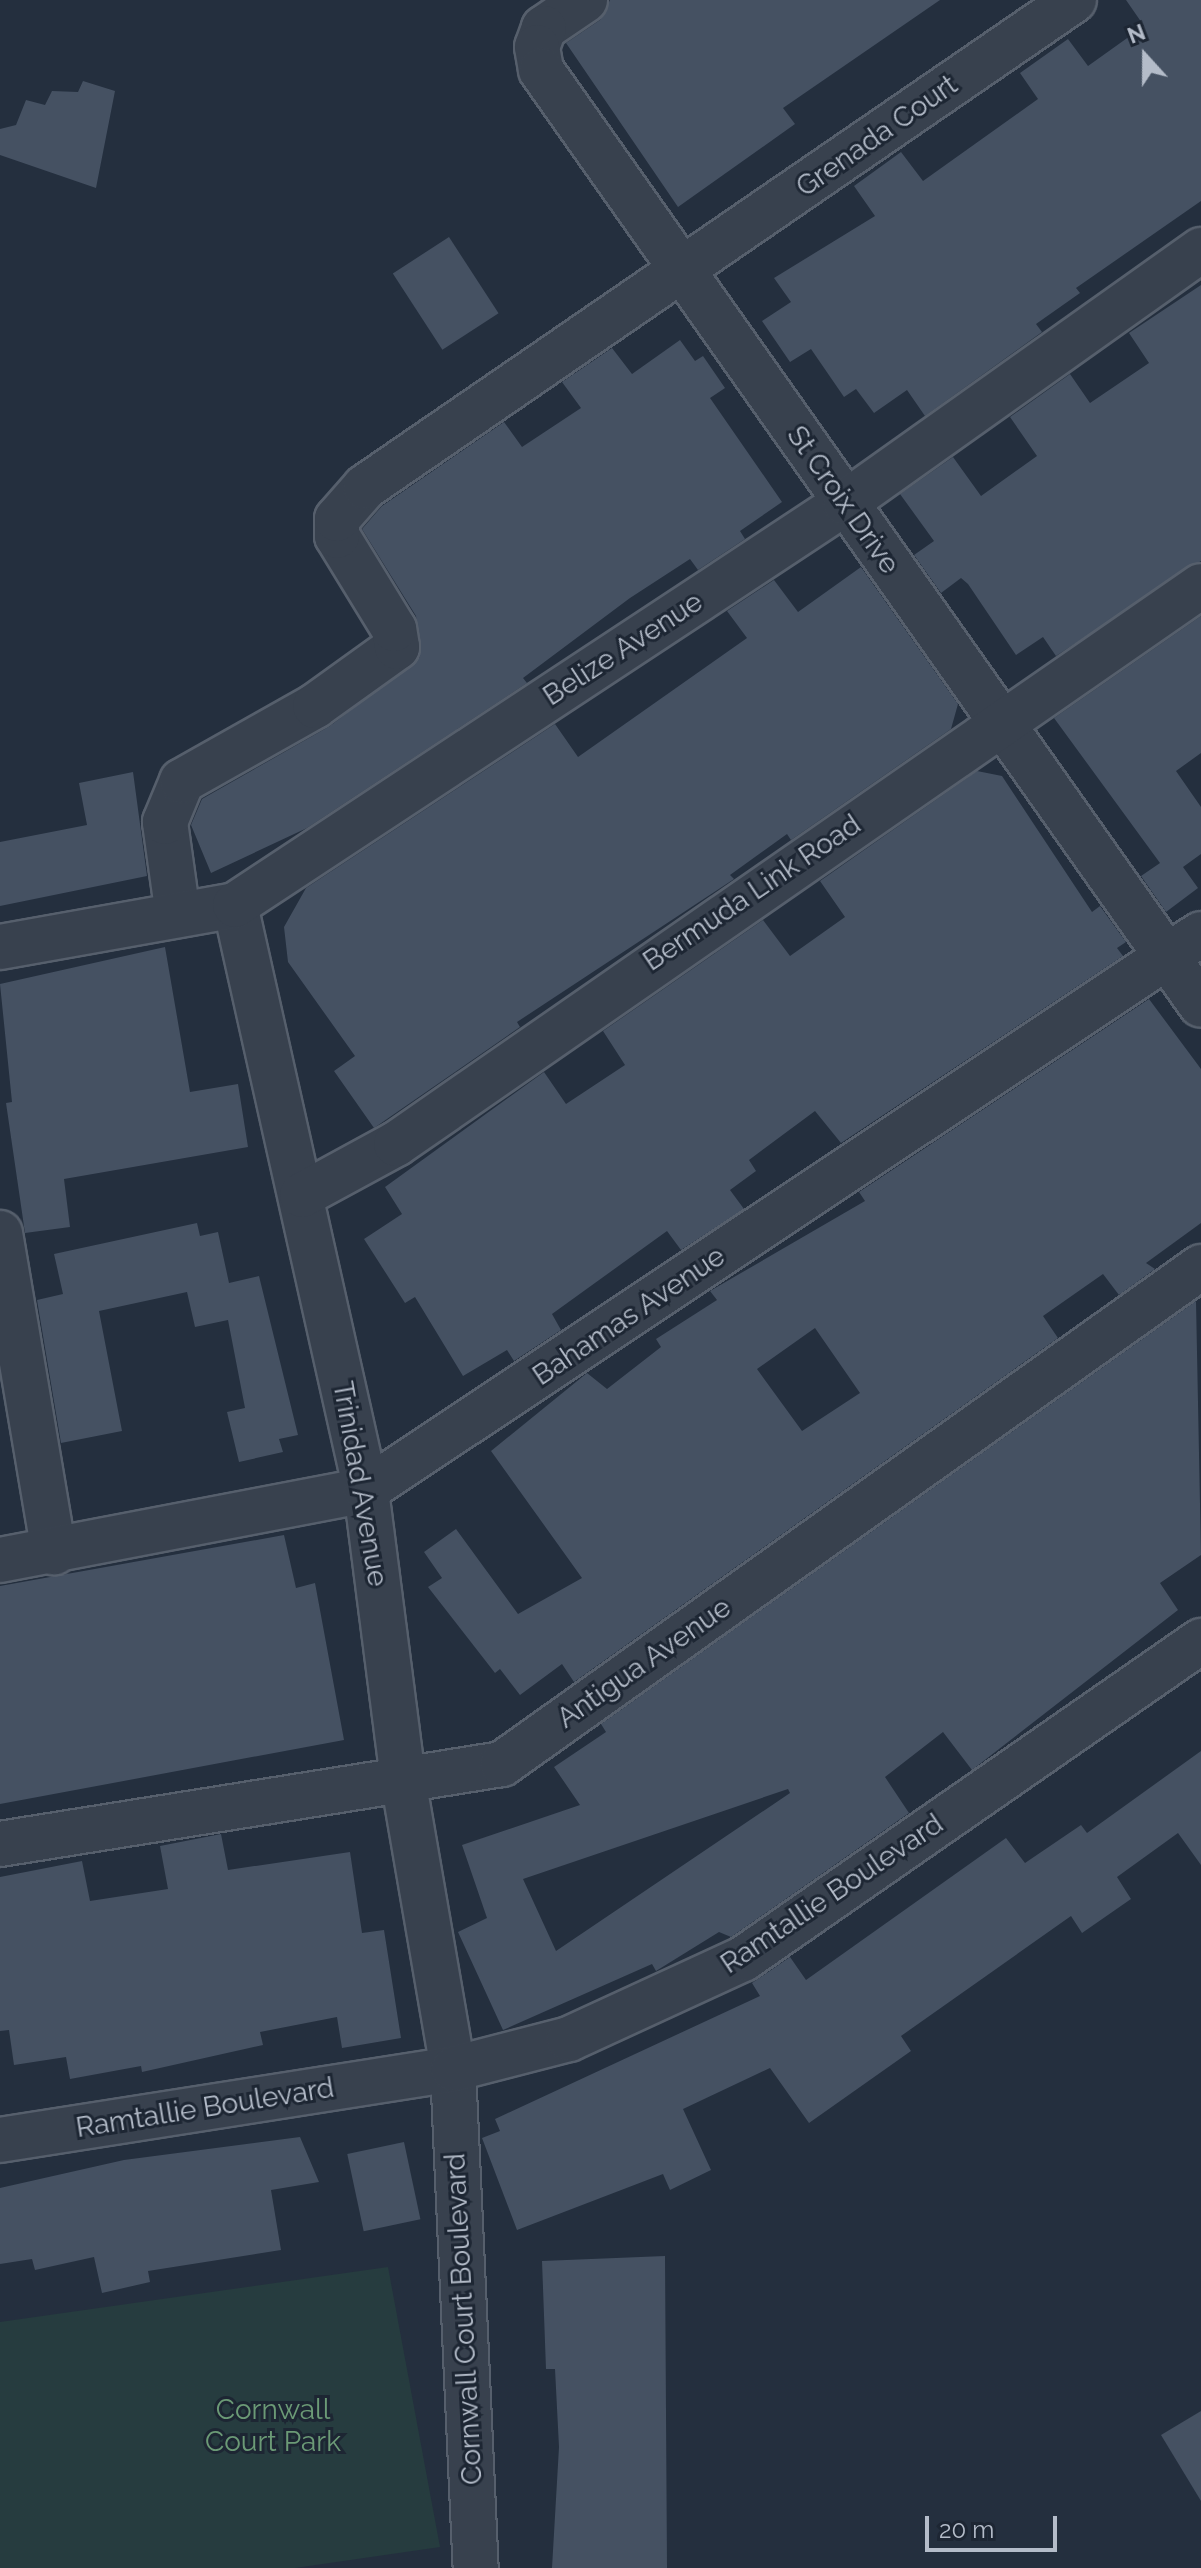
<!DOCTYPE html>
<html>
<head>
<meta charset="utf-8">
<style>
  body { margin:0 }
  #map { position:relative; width:1201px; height:2568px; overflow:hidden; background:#242f3e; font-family:Raleway,sans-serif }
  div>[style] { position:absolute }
  .green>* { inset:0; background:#263c3f }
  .building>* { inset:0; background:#455162; transform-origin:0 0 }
  .roads { filter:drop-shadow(2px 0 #565f6c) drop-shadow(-2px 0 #565f6c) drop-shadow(0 2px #565f6c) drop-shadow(0 -2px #565f6c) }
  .minor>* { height:44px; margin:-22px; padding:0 22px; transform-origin:22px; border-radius:22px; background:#38414e }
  span { translate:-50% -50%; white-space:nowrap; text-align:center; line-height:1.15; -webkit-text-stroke:6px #1d2633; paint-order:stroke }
  .street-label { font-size:28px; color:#b4bcc9 }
  .park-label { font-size:28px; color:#6b9a76 }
  .north { position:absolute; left:1105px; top:16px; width:80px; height:80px; -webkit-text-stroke:6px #1d2633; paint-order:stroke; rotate:339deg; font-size:22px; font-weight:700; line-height:32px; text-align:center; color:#b4bcc9 }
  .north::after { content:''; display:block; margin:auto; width:28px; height:36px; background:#b4bcc9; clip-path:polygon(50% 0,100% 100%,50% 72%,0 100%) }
  .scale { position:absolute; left:925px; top:2516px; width:132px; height:36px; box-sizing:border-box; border:4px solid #b4bcc9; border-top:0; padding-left:10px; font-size:24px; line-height:28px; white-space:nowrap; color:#b4bcc9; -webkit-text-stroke:6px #1d2633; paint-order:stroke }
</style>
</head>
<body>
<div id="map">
  <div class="green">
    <i style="clip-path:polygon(388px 2267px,440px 2547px,295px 2568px,0 2568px,0 2322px)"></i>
  </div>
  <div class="building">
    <i style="clip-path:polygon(610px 0,940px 0,783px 108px,795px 124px,678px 207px,566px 43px,600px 20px)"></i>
    <i style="clip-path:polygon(1126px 0,1201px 0,1201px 201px,1076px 288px,1080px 293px,1036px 324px,1042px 332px,925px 416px,907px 390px,874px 413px,856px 389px,844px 397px,811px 349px,790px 362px,762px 321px,791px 302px,774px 278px,875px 216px,854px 186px,901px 152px,923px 181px,1038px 99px,1020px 73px,1068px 39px,1088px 66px,1144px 26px)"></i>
    <i style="clip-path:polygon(83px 81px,115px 91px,96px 188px,0 155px,0 129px,16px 125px,26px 100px,45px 105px,52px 91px,78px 92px)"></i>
    <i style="left:449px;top:237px;width:91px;height:67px;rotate:57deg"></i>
    <i style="clip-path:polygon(1201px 285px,1201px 561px,1056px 656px,1043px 637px,1016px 655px,968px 584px,961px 578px,941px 593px,914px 555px,934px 541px,900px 494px,953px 457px,981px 496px,1037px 456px,1010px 417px,1070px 374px,1090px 403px,1149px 363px,1129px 333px)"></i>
    <i style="clip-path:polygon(680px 340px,695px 361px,703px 356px,725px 388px,710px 398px,782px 502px,740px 531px,745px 539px,698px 570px,690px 559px,630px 598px,523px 678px,527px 683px,307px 828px,211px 873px,191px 825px,202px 799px,330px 726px,420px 657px,416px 616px,362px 529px,382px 506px,504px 422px,522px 447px,581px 408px,562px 382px,612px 348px,632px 374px)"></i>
    <i style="clip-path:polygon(861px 567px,958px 704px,951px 729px,791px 840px,787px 834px,730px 875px,734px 879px,517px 1022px,520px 1027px,374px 1128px,334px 1071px,355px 1056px,288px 962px,284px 927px,306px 888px,555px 724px,578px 757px,747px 638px,727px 611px,774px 580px,798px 612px)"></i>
    <i style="clip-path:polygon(1201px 616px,1201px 753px,1176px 771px,1201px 807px,1201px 854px,1183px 867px,1198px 888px,1166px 912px,1141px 876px,1160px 863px,1054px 718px)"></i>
    <i style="clip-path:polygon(977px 771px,1002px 776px,1092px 912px,1100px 906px,1126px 942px,1117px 948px,1123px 956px,841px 1143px,815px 1111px,749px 1160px,756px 1171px,730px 1190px,744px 1209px,681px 1250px,667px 1231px,552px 1314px,561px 1330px,514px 1361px,507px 1350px,463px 1376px,415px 1297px,405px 1303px,364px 1239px,402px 1214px,385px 1187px,544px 1072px,566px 1104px,625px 1065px,603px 1031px,763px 920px,790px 956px,845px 917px,820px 881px)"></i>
    <i style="clip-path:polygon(133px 772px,147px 876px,0 906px,0 842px,87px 825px,79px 783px)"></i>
    <i style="clip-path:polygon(165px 947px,190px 1092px,238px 1084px,248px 1147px,64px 1179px,70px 1227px,25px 1233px,6px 1103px,12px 1102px,0 984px)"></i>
    <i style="clip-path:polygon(evenodd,1149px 999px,1201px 1069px,1201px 1223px,1146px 1263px,1155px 1269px,1119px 1295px,1103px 1274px,1043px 1316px,1058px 1338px,574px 1682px,562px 1664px,520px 1695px,500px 1669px,495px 1673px,428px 1587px,442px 1578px,424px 1552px,456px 1529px,518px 1614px,582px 1578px,491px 1451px,587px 1373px,607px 1389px,661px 1347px,656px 1339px,717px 1300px,710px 1291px,865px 1201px,859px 1192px,1149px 999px,815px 1328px,860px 1393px,802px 1431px,757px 1369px,815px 1328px)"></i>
    <i style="clip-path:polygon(197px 1223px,200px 1236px,218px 1232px,229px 1283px,259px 1276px,298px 1435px,279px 1439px,283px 1452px,239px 1462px,227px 1412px,245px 1408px,228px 1320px,195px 1327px,187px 1292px,99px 1311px,122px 1431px,61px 1443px,37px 1300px,63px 1294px,54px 1254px)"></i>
    <i style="clip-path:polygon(evenodd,1196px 1301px,1201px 1555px,1160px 1583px,1178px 1610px,972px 1770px,943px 1732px,885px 1777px,909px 1813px,731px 1937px,719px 1932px,656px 1971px,652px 1964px,503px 2030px,458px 1932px,487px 1918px,462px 1845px,580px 1805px,554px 1767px,606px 1732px,601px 1724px,1196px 1301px,788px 1789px,790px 1793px,556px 1951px,523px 1879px,788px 1789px)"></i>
    <i style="clip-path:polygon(284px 1535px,296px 1588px,315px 1583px,344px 1740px,0 1804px,0 1586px)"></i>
    <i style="clip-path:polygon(1201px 1751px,1201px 1865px,1178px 1833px,1117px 1877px,1131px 1899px,1082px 1933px,1071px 1916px,901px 2036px,911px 2051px,809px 2123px,770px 2068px,683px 2109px,711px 2170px,670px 2190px,663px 2174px,517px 2230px,482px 2138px,500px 2131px,495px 2119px,760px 1996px,752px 1983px,790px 1957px,806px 1980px,1006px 1838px,1025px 1863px,1081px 1825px,1087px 1833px)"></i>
    <i style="clip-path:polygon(221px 1834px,228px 1870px,350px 1852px,362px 1933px,384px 1930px,401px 2038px,342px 2048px,337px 2017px,260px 2032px,263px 2045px,142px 2072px,141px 2066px,70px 2079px,66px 2057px,14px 2065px,9px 2030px,0 2031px,0 1877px,82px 1861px,90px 1901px,168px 1889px,160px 1846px)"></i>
    <i style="clip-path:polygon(300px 2137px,319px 2182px,271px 2190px,281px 2250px,148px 2271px,150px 2282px,102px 2293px,94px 2257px,35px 2270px,32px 2259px,0 2264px,0 2188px,124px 2160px)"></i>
    <i style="left:404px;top:2142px;width:79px;height:58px;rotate:78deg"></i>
    <i style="clip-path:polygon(665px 2256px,667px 2568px,552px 2568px,559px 2447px,555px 2369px,546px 2369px,542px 2261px)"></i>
    <i style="clip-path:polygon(1201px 2411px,1201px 2501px,1161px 2435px)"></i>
  </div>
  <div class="roads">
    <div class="minor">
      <i style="left:585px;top:0;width:50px;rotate:145.7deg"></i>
      <i style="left:544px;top:28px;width:20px;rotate:110deg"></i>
      <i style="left:537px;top:47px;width:23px;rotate:80deg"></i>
      <i style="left:541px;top:70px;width:1144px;rotate:54.78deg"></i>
      <i style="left:235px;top:905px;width:599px;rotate:77.38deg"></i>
      <i style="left:366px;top:1490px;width:297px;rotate:82.7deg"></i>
      <i style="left:404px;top:1785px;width:288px;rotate:80.2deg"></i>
      <i style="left:453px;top:2069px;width:500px;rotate:87.4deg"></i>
      <i style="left:178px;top:915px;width:94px;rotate:-98deg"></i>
      <i style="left:165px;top:822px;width:44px;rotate:-67.5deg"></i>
      <i style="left:182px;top:781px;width:153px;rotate:-29.4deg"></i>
      <i style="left:315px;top:706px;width:101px;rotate:-35.7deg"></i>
      <i style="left:397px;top:647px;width:18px;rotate:-99deg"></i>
      <i style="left:394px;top:629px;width:109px;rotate:-121.5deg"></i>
      <i style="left:337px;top:536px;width:17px;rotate:-90deg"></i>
      <i style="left:337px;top:519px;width:43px;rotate:-48.8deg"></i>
      <i style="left:365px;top:487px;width:860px;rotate:-34.48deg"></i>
      <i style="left:0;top:947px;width:239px;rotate:-10.1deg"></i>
      <i style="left:235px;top:905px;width:731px;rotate:-33.39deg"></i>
      <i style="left:845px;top:503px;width:437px;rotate:-35.4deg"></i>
      <i style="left:302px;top:1195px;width:107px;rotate:-28.5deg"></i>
      <i style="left:396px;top:1144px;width:979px;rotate:-34.73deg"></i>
      <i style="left:0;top:1233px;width:324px;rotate:80.4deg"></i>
      <i style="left:0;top:1560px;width:373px;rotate:-10.8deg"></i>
      <i style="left:366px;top:1490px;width:1003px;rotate:-33.66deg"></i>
      <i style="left:0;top:1844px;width:508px;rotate:-9.05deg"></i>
      <i style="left:502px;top:1764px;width:858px;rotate:-35.41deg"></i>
      <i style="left:0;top:2140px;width:459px;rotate:-8.9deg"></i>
      <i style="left:453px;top:2069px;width:120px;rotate:-14.5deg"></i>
      <i style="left:569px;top:2039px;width:192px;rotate:-24.7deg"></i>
      <i style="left:743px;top:1959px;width:558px;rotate:-34.77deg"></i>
    </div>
  </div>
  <div class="street-label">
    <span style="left:877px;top:136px;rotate:-35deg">Grenada Court</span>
    <span style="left:843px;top:500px;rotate:55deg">St Croix Drive</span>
    <span style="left:623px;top:649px;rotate:-33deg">Belize Avenue</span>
    <span style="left:752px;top:893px;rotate:-34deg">Bermuda Link Road</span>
    <span style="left:629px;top:1316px;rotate:-34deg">Bahamas Avenue</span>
    <span style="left:360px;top:1484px;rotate:80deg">Trinidad Avenue</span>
    <span style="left:644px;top:1663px;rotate:-35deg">Antigua Avenue</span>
    <span style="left:832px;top:1894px;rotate:-34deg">Ramtallie Boulevard</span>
    <span style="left:205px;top:2108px;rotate:-9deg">Ramtallie Boulevard</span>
    <span style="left:464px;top:2319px;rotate:-93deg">Cornwall Court Boulevard</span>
  </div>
  <div class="park-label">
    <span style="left:273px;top:2426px">Cornwall<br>Court Park</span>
  </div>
  <div class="north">N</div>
  <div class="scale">20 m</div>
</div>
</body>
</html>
